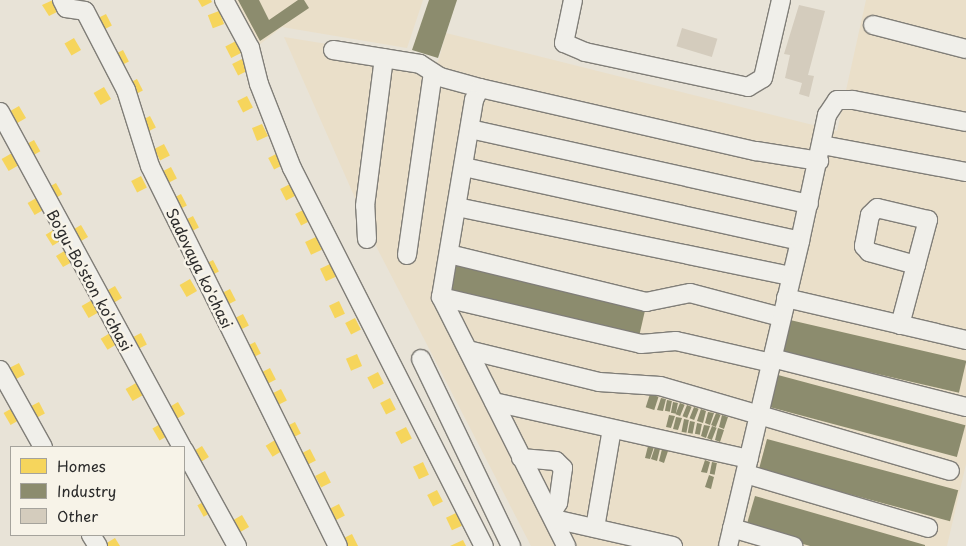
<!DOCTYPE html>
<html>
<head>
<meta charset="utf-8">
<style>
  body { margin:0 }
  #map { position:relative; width:966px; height:546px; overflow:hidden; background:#e8e3d7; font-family:"Playpen Sans",sans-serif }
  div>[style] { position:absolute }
  .built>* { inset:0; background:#eadfc9 }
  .homes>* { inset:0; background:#f6d55c; transform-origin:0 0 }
  .industry>* { inset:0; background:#8c8c6e; transform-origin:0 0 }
  .building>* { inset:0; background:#d4ccbd; transform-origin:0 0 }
  .roads { filter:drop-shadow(1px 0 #807e78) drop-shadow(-1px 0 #807e78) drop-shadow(0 1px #807e78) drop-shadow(0 -1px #807e78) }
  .minor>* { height:18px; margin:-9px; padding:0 9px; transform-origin:9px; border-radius:9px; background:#f0efea }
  span { translate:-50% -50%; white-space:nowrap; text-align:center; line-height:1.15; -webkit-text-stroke:5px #f7f3e8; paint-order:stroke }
  .street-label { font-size:15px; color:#2b2b2b }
  .legend { position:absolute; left:10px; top:446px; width:175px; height:90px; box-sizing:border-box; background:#f7f3e8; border:1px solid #a5a39c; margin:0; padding:6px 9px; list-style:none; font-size:15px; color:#2b2b2b }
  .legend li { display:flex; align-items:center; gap:10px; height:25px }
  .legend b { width:25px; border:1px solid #a5a39c }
</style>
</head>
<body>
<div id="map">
  <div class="built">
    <i style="clip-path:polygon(235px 0,423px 0,407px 48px,282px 27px,259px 45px)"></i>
    <i style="clip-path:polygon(866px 0,966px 0,966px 464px,947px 546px,531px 546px,378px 250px,284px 37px,438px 62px,446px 33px,837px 131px)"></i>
  </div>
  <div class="homes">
    <i style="clip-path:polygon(53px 0,59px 11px,49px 16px,42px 5px)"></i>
    <i style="clip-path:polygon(198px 0,211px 0,212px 2px,202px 7px)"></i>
    <i style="left:219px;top:11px;width:14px;height:12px;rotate:69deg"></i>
    <i style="left:106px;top:14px;width:13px;height:11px;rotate:63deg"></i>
    <i style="left:74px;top:38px;width:14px;height:11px;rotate:60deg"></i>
    <i style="left:236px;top:41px;width:13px;height:12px;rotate:63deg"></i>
    <i style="left:123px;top:50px;width:13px;height:11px;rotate:63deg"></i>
    <i style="left:242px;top:59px;width:13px;height:11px;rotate:63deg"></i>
    <i style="left:137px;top:79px;width:13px;height:11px;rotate:63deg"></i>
    <i style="left:104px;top:87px;width:14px;height:12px;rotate:60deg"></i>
    <i style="left:247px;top:96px;width:13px;height:11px;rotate:63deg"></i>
    <i style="left:19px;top:106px;width:14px;height:12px;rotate:60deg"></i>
    <i style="left:150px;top:116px;width:13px;height:11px;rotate:63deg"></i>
    <i style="clip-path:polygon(262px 124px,268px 136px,257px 141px,252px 128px)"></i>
    <i style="left:34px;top:140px;width:13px;height:12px;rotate:61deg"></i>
    <i style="left:164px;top:144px;width:13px;height:11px;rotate:63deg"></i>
    <i style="left:12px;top:153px;width:14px;height:12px;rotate:60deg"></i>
    <i style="left:278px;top:153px;width:13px;height:11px;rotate:63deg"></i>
    <i style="left:171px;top:167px;width:13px;height:11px;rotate:63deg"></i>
    <i style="left:141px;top:176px;width:13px;height:11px;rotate:63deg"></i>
    <i style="left:56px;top:183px;width:13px;height:11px;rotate:61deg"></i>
    <i style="left:290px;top:184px;width:13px;height:11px;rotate:63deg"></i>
    <i style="left:181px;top:194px;width:13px;height:11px;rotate:63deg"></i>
    <i style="left:38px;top:197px;width:14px;height:12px;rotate:60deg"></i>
    <i style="left:305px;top:209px;width:13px;height:11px;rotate:63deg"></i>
    <i style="left:193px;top:216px;width:13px;height:11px;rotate:63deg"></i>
    <i style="left:81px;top:225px;width:14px;height:12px;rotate:60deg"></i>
    <i style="left:55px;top:229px;width:13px;height:11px;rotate:58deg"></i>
    <i style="left:316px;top:237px;width:14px;height:12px;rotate:65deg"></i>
    <i style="clip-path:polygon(66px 250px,72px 262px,63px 267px,56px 256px)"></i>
    <i style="left:213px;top:260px;width:13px;height:11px;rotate:63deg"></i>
    <i style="left:330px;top:264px;width:14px;height:11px;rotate:65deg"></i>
    <i style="left:190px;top:279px;width:14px;height:12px;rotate:60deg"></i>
    <i style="left:115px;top:286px;width:14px;height:12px;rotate:60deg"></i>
    <i style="left:230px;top:289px;width:13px;height:11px;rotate:63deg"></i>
    <i style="left:92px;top:300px;width:14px;height:12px;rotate:60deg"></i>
    <i style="left:339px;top:301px;width:14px;height:11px;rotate:65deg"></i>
    <i style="left:243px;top:314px;width:13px;height:11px;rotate:63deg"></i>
    <i style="left:355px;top:318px;width:13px;height:11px;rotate:63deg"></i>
    <i style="left:110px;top:333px;width:13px;height:11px;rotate:58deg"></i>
    <i style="left:141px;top:333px;width:13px;height:12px;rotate:63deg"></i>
    <i style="left:255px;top:342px;width:13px;height:11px;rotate:63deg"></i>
    <i style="left:357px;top:354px;width:13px;height:12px;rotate:67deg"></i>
    <i style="left:19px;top:363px;width:13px;height:12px;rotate:63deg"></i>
    <i style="left:270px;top:368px;width:13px;height:11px;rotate:63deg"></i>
    <i style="left:378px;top:372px;width:13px;height:12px;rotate:63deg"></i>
    <i style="left:136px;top:383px;width:14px;height:12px;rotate:60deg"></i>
    <i style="left:281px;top:389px;width:13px;height:11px;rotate:63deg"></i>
    <i style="left:390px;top:398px;width:13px;height:11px;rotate:63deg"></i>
    <i style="left:39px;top:402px;width:13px;height:12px;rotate:63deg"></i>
    <i style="left:178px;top:402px;width:14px;height:12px;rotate:60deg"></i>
    <i style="left:14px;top:407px;width:14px;height:12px;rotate:60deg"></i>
    <i style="left:295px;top:422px;width:13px;height:11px;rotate:63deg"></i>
    <i style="left:162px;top:423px;width:14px;height:11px;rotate:60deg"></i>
    <i style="left:406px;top:427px;width:13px;height:12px;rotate:63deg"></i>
    <i style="left:275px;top:440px;width:13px;height:11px;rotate:58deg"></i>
    <i style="left:202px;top:446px;width:13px;height:11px;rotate:58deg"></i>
    <i style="left:310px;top:449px;width:13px;height:11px;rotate:63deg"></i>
    <i style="left:423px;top:462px;width:14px;height:11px;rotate:65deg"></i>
    <i style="left:325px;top:471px;width:13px;height:11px;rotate:63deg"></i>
    <i style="left:437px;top:490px;width:13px;height:11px;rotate:63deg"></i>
    <i style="left:207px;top:500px;width:13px;height:11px;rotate:61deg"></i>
    <i style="left:339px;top:504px;width:13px;height:12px;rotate:63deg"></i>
    <i style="left:456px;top:513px;width:14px;height:11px;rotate:65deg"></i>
    <i style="left:242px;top:515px;width:14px;height:11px;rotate:60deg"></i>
    <i style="clip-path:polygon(352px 534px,358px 546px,345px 546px,342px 539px)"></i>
    <i style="clip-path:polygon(115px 538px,120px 546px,107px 546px,105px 544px)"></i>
    <i style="clip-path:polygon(463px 540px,466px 546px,450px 546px)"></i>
  </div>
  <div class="industry">
    <i style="clip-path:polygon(238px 0,259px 0,269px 20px,298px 0,304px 0,309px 8px,260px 41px)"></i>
    <i style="clip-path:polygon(429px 0,457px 0,438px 58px,412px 50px)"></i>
    <i style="left:453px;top:262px;width:198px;height:33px;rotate:13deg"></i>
    <i style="left:790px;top:320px;width:181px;height:33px;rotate:13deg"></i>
    <i style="left:778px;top:375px;width:194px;height:33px;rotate:15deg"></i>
    <i style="left:650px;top:394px;width:9px;height:14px;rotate:18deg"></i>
    <i style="clip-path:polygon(661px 398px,666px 399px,663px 411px,657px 410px)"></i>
    <i style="left:667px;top:400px;width:5px;height:11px;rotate:11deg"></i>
    <i style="left:673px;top:402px;width:5px;height:11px;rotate:11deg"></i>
    <i style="left:680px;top:403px;width:5px;height:12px;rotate:22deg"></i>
    <i style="left:687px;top:405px;width:5px;height:12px;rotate:22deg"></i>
    <i style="left:694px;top:407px;width:5px;height:12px;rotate:22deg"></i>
    <i style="clip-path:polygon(701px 409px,706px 411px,703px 423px,697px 421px)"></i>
    <i style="clip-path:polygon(708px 412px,714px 413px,710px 425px,705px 423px)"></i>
    <i style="left:716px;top:413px;width:5px;height:13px;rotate:22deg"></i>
    <i style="clip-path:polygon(669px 415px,675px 416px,671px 428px,666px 427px)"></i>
    <i style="clip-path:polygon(722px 415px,728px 417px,724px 429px,719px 427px)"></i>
    <i style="clip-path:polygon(676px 417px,682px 418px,678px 430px,673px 429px)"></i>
    <i style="left:684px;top:419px;width:5px;height:13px;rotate:11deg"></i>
    <i style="left:690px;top:421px;width:5px;height:12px;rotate:11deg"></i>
    <i style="left:697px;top:423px;width:5px;height:11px;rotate:11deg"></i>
    <i style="clip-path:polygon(704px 425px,710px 426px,706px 438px,701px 436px)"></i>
    <i style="left:712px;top:426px;width:5px;height:13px;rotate:22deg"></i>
    <i style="clip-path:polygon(718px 428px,724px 430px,720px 442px,715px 440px)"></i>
    <i style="left:767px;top:439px;width:198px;height:32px;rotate:15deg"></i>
    <i style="clip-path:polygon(648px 446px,654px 447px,650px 459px,645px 458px)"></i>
    <i style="clip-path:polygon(655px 447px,660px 449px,657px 461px,651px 459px)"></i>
    <i style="clip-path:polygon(662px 449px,668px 451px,664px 463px,659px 461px)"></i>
    <i style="clip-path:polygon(705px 460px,710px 462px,707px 473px,701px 472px)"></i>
    <i style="left:712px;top:462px;width:5px;height:12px;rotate:11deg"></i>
    <i style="clip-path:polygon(709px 475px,714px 477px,711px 489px,705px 487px)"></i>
    <i style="clip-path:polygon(755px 496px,925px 545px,925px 546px,810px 546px,746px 527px)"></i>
  </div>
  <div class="building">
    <i style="clip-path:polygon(799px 5px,825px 11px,808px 75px,814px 76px,809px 97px,799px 94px,802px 83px,785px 78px,790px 55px,784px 54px)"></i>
    <i style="left:682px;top:28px;width:37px;height:19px;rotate:17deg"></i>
  </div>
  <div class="roads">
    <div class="minor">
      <i style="left:62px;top:0;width:9px;rotate:63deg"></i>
      <i style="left:66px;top:8px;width:19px;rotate:9deg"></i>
      <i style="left:85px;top:11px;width:89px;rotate:62.6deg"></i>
      <i style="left:126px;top:90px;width:80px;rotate:72.5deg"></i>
      <i style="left:150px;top:166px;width:424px;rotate:63.7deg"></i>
      <i style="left:224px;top:0;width:55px;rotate:61.6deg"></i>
      <i style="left:250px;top:48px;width:37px;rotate:76deg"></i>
      <i style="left:259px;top:84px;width:90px;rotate:68.6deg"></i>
      <i style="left:292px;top:168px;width:424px;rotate:63.1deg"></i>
      <i style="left:573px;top:0;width:44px;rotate:101.8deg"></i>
      <i style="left:564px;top:43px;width:23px;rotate:23deg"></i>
      <i style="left:585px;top:52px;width:167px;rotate:12.1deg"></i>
      <i style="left:748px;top:87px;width:17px;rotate:-31deg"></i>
      <i style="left:763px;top:78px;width:80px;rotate:-77deg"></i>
      <i style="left:873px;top:25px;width:96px;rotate:14.5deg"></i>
      <i style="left:333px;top:50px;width:88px;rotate:9.1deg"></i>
      <i style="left:420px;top:64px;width:24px;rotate:33deg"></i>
      <i style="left:440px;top:77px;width:41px;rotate:15.4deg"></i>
      <i style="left:480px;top:88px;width:283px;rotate:12.9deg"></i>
      <i style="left:756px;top:151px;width:64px;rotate:9deg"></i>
      <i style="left:480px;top:88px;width:13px;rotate:117deg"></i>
      <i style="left:474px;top:100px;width:200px;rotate:99.5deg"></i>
      <i style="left:441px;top:297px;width:279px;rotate:63.3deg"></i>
      <i style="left:0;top:112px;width:381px;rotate:61.5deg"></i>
      <i style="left:470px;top:129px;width:347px;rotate:12.5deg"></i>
      <i style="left:822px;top:145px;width:147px;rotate:10.6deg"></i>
      <i style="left:464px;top:167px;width:344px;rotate:12.4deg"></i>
      <i style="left:457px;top:207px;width:341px;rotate:11.7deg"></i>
      <i style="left:367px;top:239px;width:33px;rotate:-93deg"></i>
      <i style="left:365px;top:206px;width:149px;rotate:-82.7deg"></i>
      <i style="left:449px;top:254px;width:203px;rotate:13.7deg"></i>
      <i style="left:646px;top:302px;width:45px;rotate:-11.6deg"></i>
      <i style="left:690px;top:293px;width:94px;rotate:14.8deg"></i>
      <i style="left:407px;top:255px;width:184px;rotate:-81.9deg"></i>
      <i style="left:441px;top:297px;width:205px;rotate:13.2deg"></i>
      <i style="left:641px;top:344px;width:35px;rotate:-5deg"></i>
      <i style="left:676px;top:341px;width:98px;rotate:13deg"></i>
      <i style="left:786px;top:298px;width:185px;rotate:13.1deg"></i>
      <i style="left:900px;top:325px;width:109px;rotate:-75.1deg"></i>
      <i style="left:928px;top:220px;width:52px;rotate:-166.8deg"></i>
      <i style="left:877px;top:208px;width:10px;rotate:135deg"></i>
      <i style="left:870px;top:215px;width:32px;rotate:101deg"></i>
      <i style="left:864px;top:246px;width:8px;rotate:50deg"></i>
      <i style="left:869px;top:252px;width:49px;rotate:15.5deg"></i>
      <i style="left:468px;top:350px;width:135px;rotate:13.7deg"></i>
      <i style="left:599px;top:382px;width:61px;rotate:3.8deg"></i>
      <i style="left:660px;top:386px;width:302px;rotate:16.3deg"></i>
      <i style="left:772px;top:358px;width:200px;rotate:14.2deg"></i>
      <i style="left:421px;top:359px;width:208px;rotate:64.3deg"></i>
      <i style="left:0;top:370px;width:88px;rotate:60.8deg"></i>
      <i style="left:494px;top:402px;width:261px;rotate:12.6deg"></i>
      <i style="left:184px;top:450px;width:110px;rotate:61.1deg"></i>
      <i style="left:521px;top:458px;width:35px;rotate:5deg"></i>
      <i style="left:556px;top:461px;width:10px;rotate:45deg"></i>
      <i style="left:563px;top:468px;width:35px;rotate:98deg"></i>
      <i style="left:558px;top:503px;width:13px;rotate:122deg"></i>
      <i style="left:746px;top:474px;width:190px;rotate:16.5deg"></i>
      <i style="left:554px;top:519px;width:122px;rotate:12.8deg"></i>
      <i style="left:595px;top:528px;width:100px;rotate:-80.3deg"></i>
      <i style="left:732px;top:528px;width:64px;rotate:16.4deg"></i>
      <i style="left:91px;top:535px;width:13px;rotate:58deg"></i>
      <i style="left:728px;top:546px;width:313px;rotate:-76.7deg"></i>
      <i style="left:800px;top:241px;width:129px;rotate:-77.9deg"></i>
      <i style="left:827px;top:115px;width:18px;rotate:-56deg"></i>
      <i style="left:837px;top:100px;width:16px"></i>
      <i style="left:853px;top:100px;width:115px;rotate:11deg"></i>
    </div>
  </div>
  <div class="street-label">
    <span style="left:200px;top:268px;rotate:64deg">Sadovaya ko'chasi</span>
    <span style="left:90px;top:280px;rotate:61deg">Bo'gu-Bo'ston ko'chasi</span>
  </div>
  <ul class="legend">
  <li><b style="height:14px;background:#f6d55c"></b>Homes</li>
  <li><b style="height:14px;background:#8c8c6e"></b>Industry</li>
  <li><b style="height:14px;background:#d4ccbd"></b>Other</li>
  </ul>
</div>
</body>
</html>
